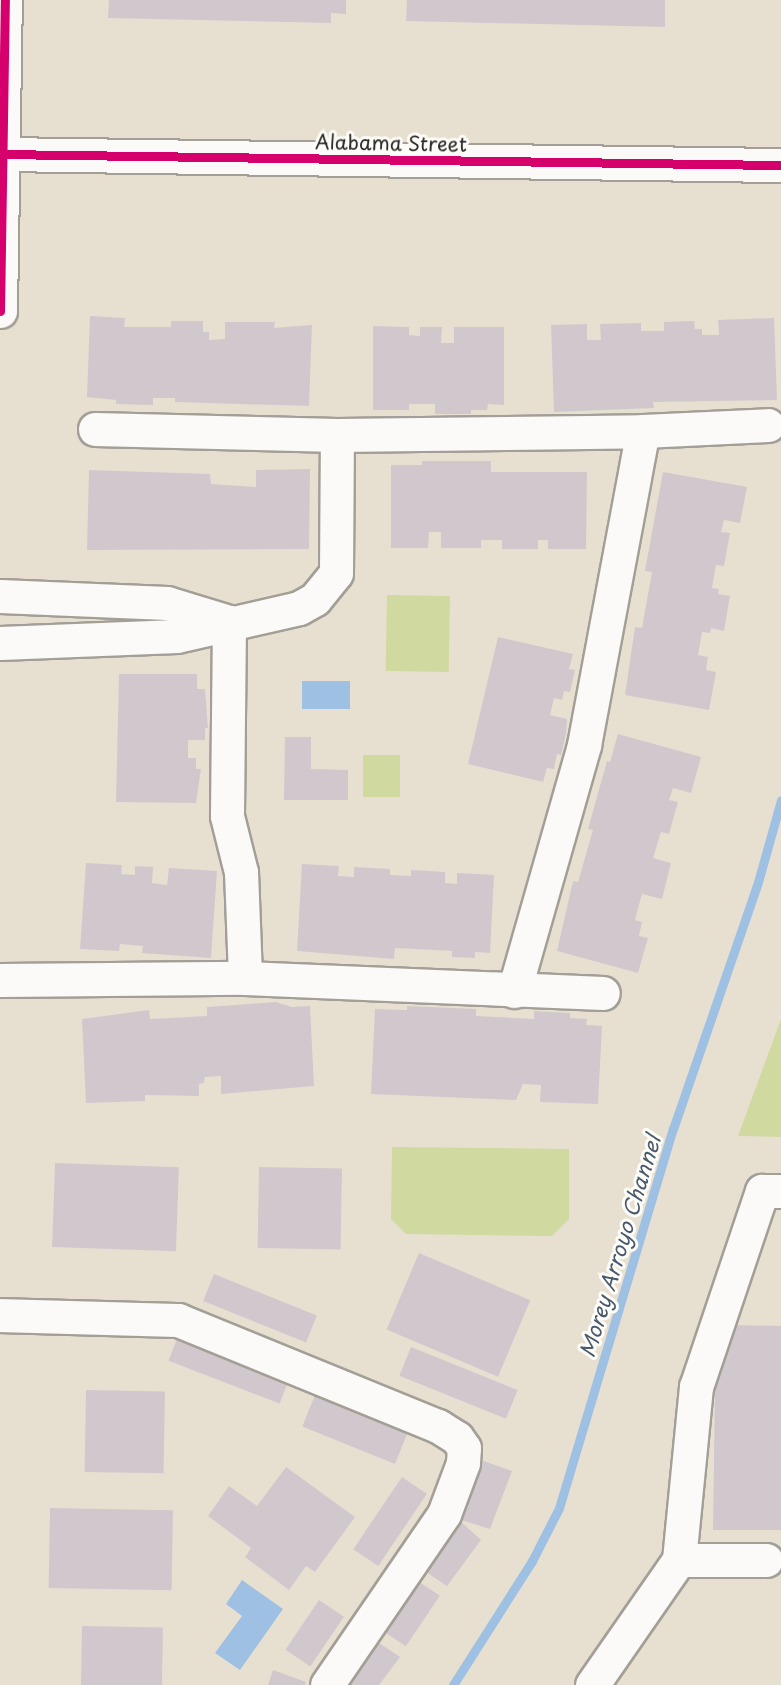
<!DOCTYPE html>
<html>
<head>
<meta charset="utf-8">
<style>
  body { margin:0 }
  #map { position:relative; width:781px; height:1685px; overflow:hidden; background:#e7e0d1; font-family:"Playpen Sans",sans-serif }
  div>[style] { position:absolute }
  .green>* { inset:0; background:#d0d9a0; transform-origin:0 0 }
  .water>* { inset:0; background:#9ec0e3; transform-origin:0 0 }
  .stream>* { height:9px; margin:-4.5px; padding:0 4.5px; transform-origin:4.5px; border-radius:4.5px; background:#9ec0e3 }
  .building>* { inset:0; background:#d1c8ce; transform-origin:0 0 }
  .roads { filter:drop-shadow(2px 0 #a39f97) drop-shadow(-2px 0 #a39f97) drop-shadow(0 2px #a39f97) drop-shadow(0 -2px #a39f97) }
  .minor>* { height:33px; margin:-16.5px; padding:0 16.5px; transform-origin:16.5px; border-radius:16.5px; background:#fbfaf8 }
  .major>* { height:33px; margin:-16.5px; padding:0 16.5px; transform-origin:16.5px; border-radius:16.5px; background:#fbfaf8 }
  .cycleway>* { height:9px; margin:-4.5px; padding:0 4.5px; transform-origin:4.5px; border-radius:4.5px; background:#d6006c }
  span { translate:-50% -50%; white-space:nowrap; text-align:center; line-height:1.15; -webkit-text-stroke:6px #fdfcf7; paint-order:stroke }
  .street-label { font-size:20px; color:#2b2b2b }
  .water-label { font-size:21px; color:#485a6e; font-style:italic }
</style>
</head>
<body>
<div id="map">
  <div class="green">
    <i style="left:387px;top:595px;width:63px;height:76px;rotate:1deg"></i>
    <i style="left:363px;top:755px;width:37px;height:42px"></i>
    <i style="clip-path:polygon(781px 1019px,781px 1137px,738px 1136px)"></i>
    <i style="clip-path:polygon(392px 1147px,569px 1149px,569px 1219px,552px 1236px,406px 1234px,391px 1219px)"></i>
  </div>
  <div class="water">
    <i style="left:302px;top:681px;width:48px;height:28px"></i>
    <i style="clip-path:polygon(242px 1580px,283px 1609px,240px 1670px,215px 1653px,242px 1616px,226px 1604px)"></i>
  </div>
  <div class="stream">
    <i style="left:453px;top:1685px;width:147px;rotate:-57.5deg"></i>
    <i style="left:532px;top:1561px;width:59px;rotate:-63deg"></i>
    <i style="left:559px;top:1508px;width:396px;rotate:-73.3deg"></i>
    <i style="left:673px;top:1129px;width:261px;rotate:-71deg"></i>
    <i style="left:758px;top:882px;width:85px;rotate:-74.3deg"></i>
  </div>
  <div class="building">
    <i style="clip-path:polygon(109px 0,346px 0,346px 14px,331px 13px,331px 23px,108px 18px)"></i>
    <i style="clip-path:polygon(407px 0,665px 0,665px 27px,406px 21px)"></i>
    <i style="clip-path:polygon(90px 316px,125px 318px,124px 327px,171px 327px,171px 321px,203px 321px,203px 332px,209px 332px,209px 340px,225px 339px,225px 322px,275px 322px,274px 328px,312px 325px,309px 406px,175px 402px,175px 398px,153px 398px,153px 405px,116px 404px,116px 400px,87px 397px)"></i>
    <i style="clip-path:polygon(774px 318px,777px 400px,653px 402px,654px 408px,554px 412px,551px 325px,587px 324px,587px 340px,601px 340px,600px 324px,641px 323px,641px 331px,664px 331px,664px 322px,694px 321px,695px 329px,702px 329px,702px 335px,719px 335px,718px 320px)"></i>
    <i style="clip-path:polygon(373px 326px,409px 327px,409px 335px,420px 336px,420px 327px,442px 327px,441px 343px,454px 343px,454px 327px,504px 327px,504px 405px,488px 404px,487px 410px,471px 410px,471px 414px,435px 414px,435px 404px,409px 404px,409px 410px,373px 410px)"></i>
    <i style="clip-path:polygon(422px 461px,491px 461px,491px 472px,587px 472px,586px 549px,548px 549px,548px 540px,538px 540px,538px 549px,502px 549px,502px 540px,481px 540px,481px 548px,441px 548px,441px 532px,429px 532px,428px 548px,391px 548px,391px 465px,422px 465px)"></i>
    <i style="clip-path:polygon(310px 469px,309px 549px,87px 550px,89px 470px,210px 474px,211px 484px,256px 487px,256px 470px)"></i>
    <i style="clip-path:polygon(663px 472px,747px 487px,740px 523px,724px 520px,721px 532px,730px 533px,724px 566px,716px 565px,712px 588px,719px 589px,718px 594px,730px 596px,724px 631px,711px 628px,710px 633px,702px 632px,698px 655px,708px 657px,706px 670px,716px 672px,709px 710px,625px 695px,635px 627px,642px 628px,652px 572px,645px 571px)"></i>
    <i style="clip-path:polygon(498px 637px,573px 654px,569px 669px,575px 670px,570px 692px,564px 691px,562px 700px,554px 698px,550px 715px,567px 719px,566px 734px,561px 755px,557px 754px,554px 769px,547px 768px,543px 782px,468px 764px)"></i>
    <i style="clip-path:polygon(119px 674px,197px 674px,197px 689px,205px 689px,208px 728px,205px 728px,205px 740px,188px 740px,188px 758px,196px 758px,196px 769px,201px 769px,196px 803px,116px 802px)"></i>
    <i style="clip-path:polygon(618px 734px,701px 757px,691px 793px,673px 788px,669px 800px,678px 802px,669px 834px,661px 832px,653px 858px,671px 863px,662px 899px,642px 894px,635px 920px,642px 922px,639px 936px,648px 938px,638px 973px,557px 951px,573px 881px,578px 882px,593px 830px,588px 829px,607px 761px,610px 762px)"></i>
    <i style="clip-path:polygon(285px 737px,311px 737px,311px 769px,348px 770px,348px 800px,284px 800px)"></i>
    <i style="clip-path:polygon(86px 863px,122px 865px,121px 874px,135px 875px,135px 866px,153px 867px,152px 883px,167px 885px,169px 868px,217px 871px,211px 958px,142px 953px,143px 946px,120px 944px,119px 951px,80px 949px)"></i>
    <i style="clip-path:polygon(302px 864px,339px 866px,338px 876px,354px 877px,354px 867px,390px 869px,390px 875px,411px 876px,411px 870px,445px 872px,445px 883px,457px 884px,457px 873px,494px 875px,490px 953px,475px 952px,475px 958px,452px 957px,452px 951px,395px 948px,394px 959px,297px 951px)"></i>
    <i style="clip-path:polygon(276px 1002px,292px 1007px,310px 1006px,314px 1086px,221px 1094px,221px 1076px,205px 1077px,204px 1083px,199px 1084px,199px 1096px,145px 1095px,145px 1101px,86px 1103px,82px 1019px,149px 1010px,150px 1019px,207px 1016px,207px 1007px)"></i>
    <i style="clip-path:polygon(407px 1006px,476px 1009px,476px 1016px,534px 1019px,534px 1011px,570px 1013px,570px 1018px,587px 1019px,586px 1025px,602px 1026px,598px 1104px,540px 1102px,541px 1085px,523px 1084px,516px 1100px,371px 1094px,375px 1009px,407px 1010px)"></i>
    <i style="left:55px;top:1163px;width:124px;height:84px;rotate:2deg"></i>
    <i style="left:259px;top:1167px;width:83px;height:81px;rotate:1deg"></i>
    <i style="left:419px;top:1253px;width:121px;height:83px;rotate:23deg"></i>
    <i style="left:214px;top:1274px;width:111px;height:29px;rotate:22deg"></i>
    <i style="clip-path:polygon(732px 1325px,781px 1326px,781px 1530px,713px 1530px,715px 1388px)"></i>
    <i style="left:180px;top:1331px;width:119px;height:32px;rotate:21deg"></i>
    <i style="left:411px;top:1347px;width:115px;height:31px;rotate:22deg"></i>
    <i style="left:86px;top:1390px;width:79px;height:82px;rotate:1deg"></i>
    <i style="left:315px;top:1395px;width:100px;height:34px;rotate:22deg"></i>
    <i style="clip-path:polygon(478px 1459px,512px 1471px,490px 1529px,458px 1519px,481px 1540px,447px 1586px,423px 1570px)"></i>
    <i style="clip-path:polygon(286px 1467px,355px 1517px,315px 1572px,306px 1566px,289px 1590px,245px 1557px,251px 1548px,208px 1516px,229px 1486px,257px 1506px)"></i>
    <i style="left:402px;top:1477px;width:30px;height:87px;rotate:34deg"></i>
    <i style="left:50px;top:1508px;width:123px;height:80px;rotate:1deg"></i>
    <i style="left:415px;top:1579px;width:30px;height:61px;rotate:34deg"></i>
    <i style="left:319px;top:1600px;width:30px;height:60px;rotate:34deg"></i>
    <i style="left:82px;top:1626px;width:81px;height:59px;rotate:1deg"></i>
    <i style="clip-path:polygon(373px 1639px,400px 1657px,379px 1685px,341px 1685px)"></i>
    <i style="clip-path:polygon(273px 1670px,306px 1682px,305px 1685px,268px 1685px)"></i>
  </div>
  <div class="roads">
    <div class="minor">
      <i style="left:0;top:311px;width:311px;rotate:-89.1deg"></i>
      <i style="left:95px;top:429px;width:242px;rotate:1.4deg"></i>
      <i style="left:337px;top:435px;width:306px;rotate:-0.7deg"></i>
      <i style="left:643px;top:431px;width:125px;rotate:-2.7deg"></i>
      <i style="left:0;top:596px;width:167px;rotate:2.4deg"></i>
      <i style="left:167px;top:603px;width:65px;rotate:17deg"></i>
      <i style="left:229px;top:622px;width:194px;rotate:90.6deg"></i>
      <i style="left:227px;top:816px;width:58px;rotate:76deg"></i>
      <i style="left:241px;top:872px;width:106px;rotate:87.8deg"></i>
      <i style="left:0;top:643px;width:177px;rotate:-2.3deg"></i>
      <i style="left:177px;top:636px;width:125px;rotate:-12.9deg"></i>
      <i style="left:299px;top:608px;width:18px;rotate:-29deg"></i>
      <i style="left:315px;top:599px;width:33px;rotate:-51deg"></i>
      <i style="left:336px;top:573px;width:138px;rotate:-89.6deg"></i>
      <i style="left:0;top:980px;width:245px;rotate:-0.5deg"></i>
      <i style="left:245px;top:978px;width:358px;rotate:2.4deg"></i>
      <i style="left:514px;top:991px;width:256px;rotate:-74.1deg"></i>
      <i style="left:584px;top:745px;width:319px;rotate:-79.4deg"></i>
      <i style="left:0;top:1315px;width:178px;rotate:1.6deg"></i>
      <i style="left:178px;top:1320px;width:281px;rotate:22.2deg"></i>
      <i style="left:438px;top:1426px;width:22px;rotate:32deg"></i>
      <i style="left:457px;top:1438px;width:12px;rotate:55deg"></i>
      <i style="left:464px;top:1448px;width:15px;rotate:94deg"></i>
      <i style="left:463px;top:1463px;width:54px;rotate:110.4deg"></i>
      <i style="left:444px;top:1514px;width:207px;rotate:124.4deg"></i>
      <i style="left:679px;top:1560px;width:174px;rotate:-84.4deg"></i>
      <i style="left:696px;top:1387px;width:207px;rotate:-71.4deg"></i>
      <i style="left:762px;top:1191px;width:19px"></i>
      <i style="left:592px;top:1685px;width:152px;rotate:-55.2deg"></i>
      <i style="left:679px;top:1560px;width:87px"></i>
    </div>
    <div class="major">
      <i style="left:0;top:154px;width:781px;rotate:0.81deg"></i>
    </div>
  </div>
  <div class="cycleway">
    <i style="left:0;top:154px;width:781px;rotate:0.81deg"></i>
    <i style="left:0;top:311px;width:311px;rotate:-89.1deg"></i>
  </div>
  <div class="street-label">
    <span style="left:391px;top:143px;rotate:1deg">Alabama Street</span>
  </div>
  <div class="water-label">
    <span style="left:619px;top:1246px;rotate:-73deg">Morey Arroyo Channel</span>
  </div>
</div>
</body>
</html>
